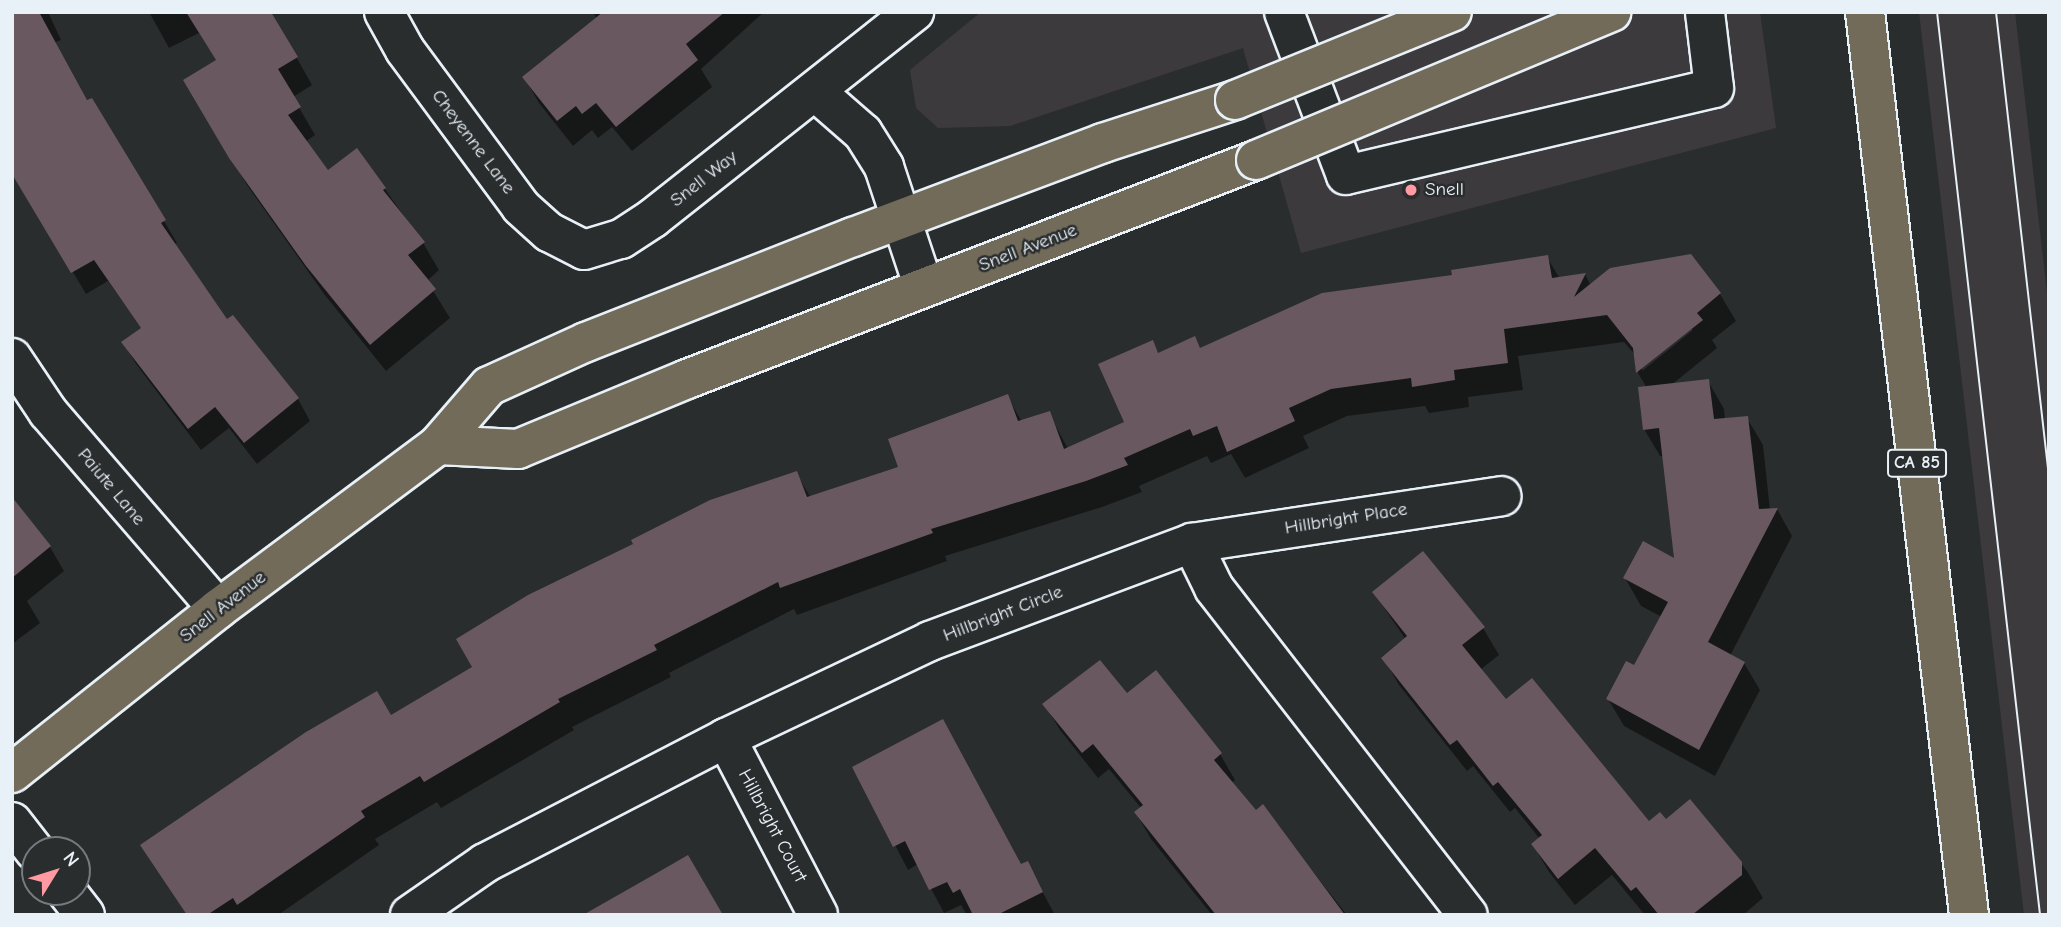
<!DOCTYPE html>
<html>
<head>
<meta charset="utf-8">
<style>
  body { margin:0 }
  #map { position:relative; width:2061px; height:927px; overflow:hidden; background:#2a2d2e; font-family:"Comic Neue",sans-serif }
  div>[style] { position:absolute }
  .built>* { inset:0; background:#3d3a3d }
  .shadow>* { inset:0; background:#0007 }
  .building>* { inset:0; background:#695860 }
  .roads { filter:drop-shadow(2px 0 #e8f1f8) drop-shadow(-2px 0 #e8f1f8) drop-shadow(0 2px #e8f1f8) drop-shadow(0 -2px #e8f1f8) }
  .minor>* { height:38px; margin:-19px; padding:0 19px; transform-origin:19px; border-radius:19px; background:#2a2d2e }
  .major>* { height:38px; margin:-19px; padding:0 19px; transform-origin:19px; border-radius:19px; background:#736b5a }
  .highway>* { height:38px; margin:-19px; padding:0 19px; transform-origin:19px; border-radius:19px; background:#736b5a }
  .tram>* { height:2px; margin:-1px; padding:0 1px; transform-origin:1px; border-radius:1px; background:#e8f1f8 }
  .bridges { filter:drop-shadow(2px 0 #e8f1f8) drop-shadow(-2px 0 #e8f1f8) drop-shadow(0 2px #e8f1f8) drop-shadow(0 -2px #e8f1f8) }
  .major-bridge>* { height:38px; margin:-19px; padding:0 19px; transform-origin:19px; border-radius:19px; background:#736b5a }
  .dots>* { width:19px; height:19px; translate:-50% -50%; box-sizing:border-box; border:4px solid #2a2d2e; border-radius:50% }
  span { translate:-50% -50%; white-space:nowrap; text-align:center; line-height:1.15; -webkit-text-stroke:5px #2a2d2e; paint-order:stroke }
  .shield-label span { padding:2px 5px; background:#2a2d2e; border:2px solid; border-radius:5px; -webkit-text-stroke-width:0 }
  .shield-label { font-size:18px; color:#e8f1f8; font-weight:700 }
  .street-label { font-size:19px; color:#e8f1f8 }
  .poi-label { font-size:19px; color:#e8f1f8 }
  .left { translate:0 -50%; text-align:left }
  .frame { position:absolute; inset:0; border:14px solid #e8f1f8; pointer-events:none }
  .north { position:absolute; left:21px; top:836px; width:70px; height:70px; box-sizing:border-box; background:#2a2d2e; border:2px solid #767b7f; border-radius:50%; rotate:52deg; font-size:19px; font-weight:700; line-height:28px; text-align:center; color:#e8f1f8 }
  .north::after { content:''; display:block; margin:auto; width:24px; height:32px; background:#ff9aa2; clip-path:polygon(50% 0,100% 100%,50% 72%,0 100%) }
</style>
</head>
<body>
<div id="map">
  <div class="built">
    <i style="clip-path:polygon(981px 12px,1760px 12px,1776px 128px,1301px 253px,1243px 48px,1010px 126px,938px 128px,916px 108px,910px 70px)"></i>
    <i style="clip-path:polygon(1919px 12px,2015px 12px,2049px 311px,2049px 915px,2024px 915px)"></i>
  </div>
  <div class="shadow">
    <i style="clip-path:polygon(12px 12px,48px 12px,61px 40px,54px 43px,87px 102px,164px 221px,177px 243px,173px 245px,227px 322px,298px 399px,310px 421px,257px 464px,229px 428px,201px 450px,136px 364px,123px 342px,142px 329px,108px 281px,86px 294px,12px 170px)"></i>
    <i style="clip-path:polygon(149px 12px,271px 12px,312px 85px,293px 97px,315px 135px,305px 142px,327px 172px,385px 189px,423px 243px,439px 270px,427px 281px,450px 318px,386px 371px,324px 294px,247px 185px,186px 80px,217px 61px,199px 33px,169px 48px)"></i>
    <i style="clip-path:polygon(593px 12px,764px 12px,701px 69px,712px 87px,632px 151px,612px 127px,598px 138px,592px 130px,573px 146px,539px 103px,524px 77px,597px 19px)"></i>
    <i style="clip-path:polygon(evenodd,1690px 256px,1720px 294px,1736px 321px,1712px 340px,1717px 348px,1670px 386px,1708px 381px,1724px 409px,1725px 420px,1747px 418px,1763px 445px,1770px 510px,1777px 509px,1792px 536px,1730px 656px,1744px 663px,1760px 690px,1715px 776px,1624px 726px,1608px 699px,1635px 668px,1662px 617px,1641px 606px,1625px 578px,1676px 561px,1664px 456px,1660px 456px,1644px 429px,1647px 388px,1638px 373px,1636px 356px,1624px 342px,1518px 356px,1523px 390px,1468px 397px,1469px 407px,1429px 413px,1425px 406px,1347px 416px,1303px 436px,1309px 448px,1245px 478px,1231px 454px,1211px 463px,1207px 456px,1139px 486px,1142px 492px,1102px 507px,945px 556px,947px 561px,797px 615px,794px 609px,669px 673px,671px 677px,572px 727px,574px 730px,441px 808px,437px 802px,375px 839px,379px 845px,278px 915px,187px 915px,142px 845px,391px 717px,796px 473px,811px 498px,900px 468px,1007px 396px,1022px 422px,1049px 413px,1068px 449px,1126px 423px,1152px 342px,1159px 354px,1194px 338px,1201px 350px,1454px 276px,1547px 257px,1560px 279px,1585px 274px,1591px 286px,1690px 256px,1690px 328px,1693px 330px,1642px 371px,1642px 366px,1690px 328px)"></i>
    <i style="clip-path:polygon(12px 500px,50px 547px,64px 571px,27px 601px,40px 623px,12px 644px)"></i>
    <i style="clip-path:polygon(1374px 593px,1483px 628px,1499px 655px,1480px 670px,1506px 701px,1649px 824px,1666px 821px,1690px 801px,1747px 871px,1763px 898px,1743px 915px,1645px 915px,1612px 875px,1575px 905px,1549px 872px,1533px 845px,1540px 839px,1515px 808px,1510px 812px,1473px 766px,1467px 771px,1399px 685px,1383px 658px,1406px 640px)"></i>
    <i style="clip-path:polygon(1127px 696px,1220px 754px,1235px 780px,1231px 783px,1255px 812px,1262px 807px,1347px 915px,1212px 915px,1151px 839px,1136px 813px,1141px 808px,1109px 769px,1098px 778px,1060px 730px,1045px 705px)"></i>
    <i style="clip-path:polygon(855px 768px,1021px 866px,1027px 863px,1055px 915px,967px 915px,961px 905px,944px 913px,918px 864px,908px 870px)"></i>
  </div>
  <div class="building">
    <i style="clip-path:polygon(12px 12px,39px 12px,87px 100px,92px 98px,166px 220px,161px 223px,227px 319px,233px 315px,299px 398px,244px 443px,215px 407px,188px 429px,121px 342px,141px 328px,94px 260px,71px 273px,12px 174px)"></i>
    <i style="clip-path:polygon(186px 12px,271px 12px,298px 57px,278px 69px,301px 107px,288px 115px,328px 170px,357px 148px,386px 188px,383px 190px,425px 242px,408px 255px,436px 289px,370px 345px,306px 266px,229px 158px,183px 80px,216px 60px)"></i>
    <i style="clip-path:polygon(603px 12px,725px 12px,686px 44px,698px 60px,616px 127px,596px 103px,582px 114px,576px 106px,557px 121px,522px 77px)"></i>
    <i style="clip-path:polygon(1691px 254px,1721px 293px,1697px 313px,1703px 320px,1636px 373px,1633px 348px,1607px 315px,1504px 329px,1508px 363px,1454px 370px,1455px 380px,1412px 387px,1411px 378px,1331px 389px,1289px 408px,1295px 421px,1227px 452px,1217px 426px,1193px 436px,1190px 429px,1124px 458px,1128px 465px,1086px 481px,931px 529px,933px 533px,780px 588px,778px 582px,654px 645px,657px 650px,558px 699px,560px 702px,424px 782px,420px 776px,361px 811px,365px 817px,237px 905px,233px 898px,207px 915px,187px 915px,140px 845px,306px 732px,377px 691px,391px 715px,472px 667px,456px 639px,528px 595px,633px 544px,631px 540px,710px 500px,797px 471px,807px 497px,898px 467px,888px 439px,1008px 394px,1018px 421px,1050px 411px,1064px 449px,1124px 422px,1098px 364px,1153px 340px,1158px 353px,1195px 336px,1200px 348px,1322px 293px,1452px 275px,1451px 270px,1548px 255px,1552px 278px,1586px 273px,1574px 297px,1610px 268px)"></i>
    <i style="clip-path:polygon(1709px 379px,1714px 419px,1748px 416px,1759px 509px,1778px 508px,1708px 642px,1745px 662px,1699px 750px,1606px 699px,1626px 661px,1634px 665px,1668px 602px,1623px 578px,1643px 541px,1674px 558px,1659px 428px,1643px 430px,1638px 387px)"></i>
    <i style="clip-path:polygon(12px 497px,51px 546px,12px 578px)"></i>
    <i style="clip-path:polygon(1423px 551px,1485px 627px,1462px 645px,1506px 699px,1532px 678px,1649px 821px,1660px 812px,1666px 819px,1690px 799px,1742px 862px,1742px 875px,1692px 915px,1659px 915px,1636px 887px,1631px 891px,1595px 848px,1558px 879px,1531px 844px,1542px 835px,1498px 782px,1493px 786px,1457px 740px,1450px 745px,1381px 658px,1407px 636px,1372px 592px)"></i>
    <i style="clip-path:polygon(1100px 660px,1127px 693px,1156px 670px,1222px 753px,1214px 760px,1256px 810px,1263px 804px,1345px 915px,1216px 915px,1134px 812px,1143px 805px,1093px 744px,1082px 753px,1042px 704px)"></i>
    <i style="clip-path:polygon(943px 719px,1021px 864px,1028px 861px,1043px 892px,997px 915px,973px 915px,960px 889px,953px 893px,947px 882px,929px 890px,905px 841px,893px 847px,852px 767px)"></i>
    <i style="clip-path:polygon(688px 855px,723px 915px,583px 915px,662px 870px)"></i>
  </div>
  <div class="roads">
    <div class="minor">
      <i style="left:384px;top:12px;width:43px;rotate:61.1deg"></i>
      <i style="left:405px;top:50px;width:195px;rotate:53.5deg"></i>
      <i style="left:521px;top:207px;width:38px;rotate:42deg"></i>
      <i style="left:549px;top:232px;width:39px;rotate:27deg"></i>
      <i style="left:584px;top:250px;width:39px;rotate:-17deg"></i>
      <i style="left:621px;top:239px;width:38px;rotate:-33deg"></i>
      <i style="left:653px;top:218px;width:333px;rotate:-38.3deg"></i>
      <i style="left:1284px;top:12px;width:174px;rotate:69.2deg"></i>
      <i style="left:1346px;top:175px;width:378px;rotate:-13.3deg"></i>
      <i style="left:1714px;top:88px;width:77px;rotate:-96.8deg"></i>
      <i style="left:816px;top:92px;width:62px;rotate:41.1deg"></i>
      <i style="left:863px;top:133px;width:40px;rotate:58deg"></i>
      <i style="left:884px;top:167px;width:127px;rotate:71.7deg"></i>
      <i style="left:12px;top:358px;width:65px;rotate:56.3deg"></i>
      <i style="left:48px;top:412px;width:260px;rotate:49.2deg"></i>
      <i style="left:1192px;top:543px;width:50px;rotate:63.9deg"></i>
      <i style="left:1214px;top:588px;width:414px;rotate:52.2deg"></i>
      <i style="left:726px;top:738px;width:199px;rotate:62.5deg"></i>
      <i style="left:12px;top:822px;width:37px;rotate:52deg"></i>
      <i style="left:67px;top:892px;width:29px;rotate:52deg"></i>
      <i style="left:410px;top:915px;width:91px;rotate:-34.7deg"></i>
      <i style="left:485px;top:863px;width:271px;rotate:-27.4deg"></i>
      <i style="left:726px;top:738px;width:226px;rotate:-25.4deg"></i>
      <i style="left:930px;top:641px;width:280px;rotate:-20.5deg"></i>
      <i style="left:1192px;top:543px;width:313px;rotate:-8.6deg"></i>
    </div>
    <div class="major">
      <i style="left:438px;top:445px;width:80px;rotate:2.9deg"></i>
      <i style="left:518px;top:449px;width:183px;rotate:-22.5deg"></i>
      <i style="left:687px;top:379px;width:610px;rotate:-21.05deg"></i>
      <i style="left:12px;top:773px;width:263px;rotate:-38.5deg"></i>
      <i style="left:218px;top:609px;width:274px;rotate:-36.7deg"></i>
      <i style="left:438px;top:445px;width:78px;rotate:-49.2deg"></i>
      <i style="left:489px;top:386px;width:107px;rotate:-24.4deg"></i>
      <i style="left:586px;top:342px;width:287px;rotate:-21.5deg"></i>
      <i style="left:853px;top:237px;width:267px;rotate:-20.6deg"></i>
      <i style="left:1103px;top:143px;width:139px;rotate:-18deg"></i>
    </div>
    <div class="highway">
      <i style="left:1865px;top:12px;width:909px;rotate:83.43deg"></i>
    </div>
  </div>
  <div class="tram">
    <i style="left:1937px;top:12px;width:909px;rotate:83.49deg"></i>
    <i style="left:1996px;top:12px;width:469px;rotate:83.5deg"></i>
  </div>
  <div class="bridges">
    <div class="major-bridge">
      <i style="left:1235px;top:100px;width:234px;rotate:-22.1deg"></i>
      <i style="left:1256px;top:160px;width:385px;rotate:-22.6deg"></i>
    </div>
  </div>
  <div class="dots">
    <i style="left:1411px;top:190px;background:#ff9aa2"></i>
  </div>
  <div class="shield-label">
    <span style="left:1917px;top:463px">CA 85</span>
  </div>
  <div class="street-label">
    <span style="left:473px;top:142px;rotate:53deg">Cheyenne Lane</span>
    <span style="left:704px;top:179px;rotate:-38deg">Snell Way</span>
    <span style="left:1028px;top:248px;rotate:-21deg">Snell Avenue</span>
    <span style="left:111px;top:487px;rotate:50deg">Paiute Lane</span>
    <span style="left:1346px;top:519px;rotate:-9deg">Hillbright Place</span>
    <span style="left:223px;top:607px;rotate:-38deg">Snell Avenue</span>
    <span style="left:1003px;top:614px;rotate:-21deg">Hillbright Circle</span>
    <span style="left:772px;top:826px;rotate:62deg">Hillbright Court</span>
  </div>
  <div class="poi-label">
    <span class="left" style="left:1425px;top:190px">Snell</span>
  </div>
  <div class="frame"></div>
  <div class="north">N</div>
</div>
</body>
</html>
